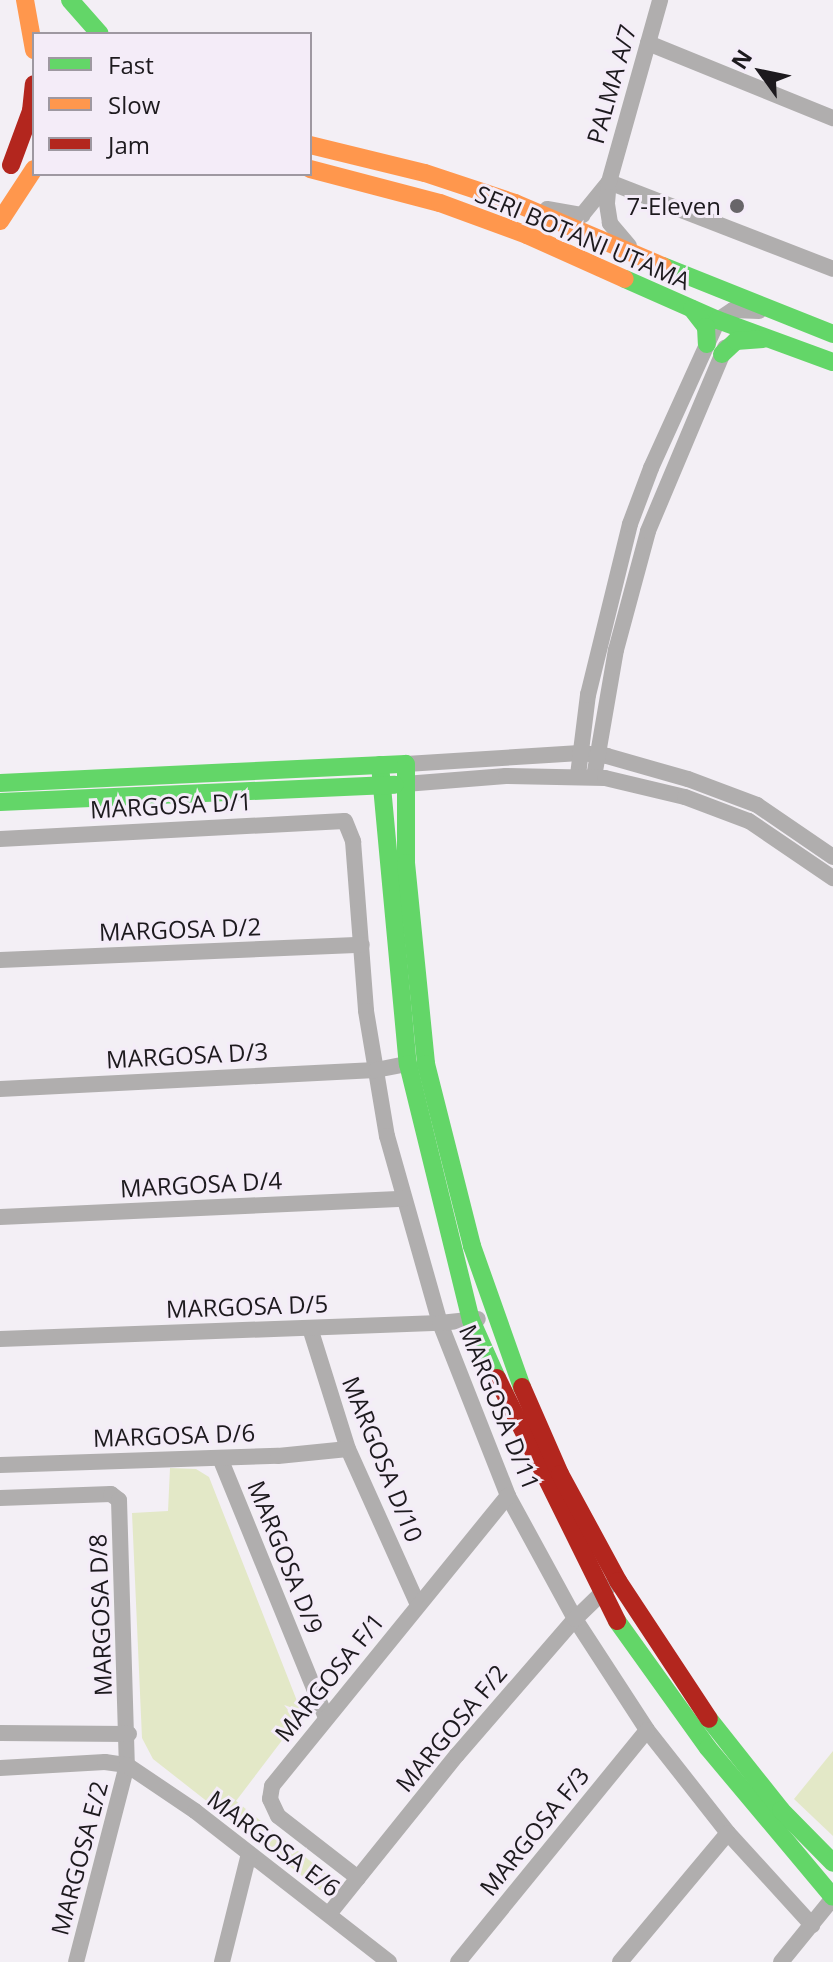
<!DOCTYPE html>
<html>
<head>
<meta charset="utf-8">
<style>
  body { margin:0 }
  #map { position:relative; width:833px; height:1962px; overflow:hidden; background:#f3eff5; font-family:"Open Sans",sans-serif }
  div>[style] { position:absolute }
  .green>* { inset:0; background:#e3e8c7 }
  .street>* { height:16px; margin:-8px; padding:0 8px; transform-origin:8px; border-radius:8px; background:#b0aeae }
  .fast>* { height:18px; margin:-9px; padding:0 9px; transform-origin:9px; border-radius:9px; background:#63d668 }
  .slow>* { height:18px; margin:-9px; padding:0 9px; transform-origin:9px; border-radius:9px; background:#ff974d }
  .jam>* { height:18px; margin:-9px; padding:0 9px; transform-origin:9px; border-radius:9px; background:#b3261e }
  .dots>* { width:22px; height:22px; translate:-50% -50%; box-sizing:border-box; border:4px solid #f4ecf8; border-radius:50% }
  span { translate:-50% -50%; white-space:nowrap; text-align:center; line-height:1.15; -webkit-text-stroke:6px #f4ecf8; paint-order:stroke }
  .street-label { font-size:24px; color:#1d1a1e }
  .poi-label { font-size:24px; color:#1d1a1e }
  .right { translate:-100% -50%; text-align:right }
  .legend { position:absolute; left:32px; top:32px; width:280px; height:144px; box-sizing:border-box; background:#f4ecf8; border:2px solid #9e98a1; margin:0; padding:10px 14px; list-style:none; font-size:24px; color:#1d1a1e }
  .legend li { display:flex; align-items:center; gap:16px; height:40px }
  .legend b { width:40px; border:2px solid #9e98a1 }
  .north { position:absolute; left:721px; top:32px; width:80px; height:80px; -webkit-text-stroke:6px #f4ecf8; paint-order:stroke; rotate:303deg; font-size:22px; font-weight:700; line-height:32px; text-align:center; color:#1d1a1e }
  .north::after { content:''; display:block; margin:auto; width:28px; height:36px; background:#1d1a1e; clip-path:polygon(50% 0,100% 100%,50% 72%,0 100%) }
</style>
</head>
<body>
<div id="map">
  <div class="green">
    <i style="clip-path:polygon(170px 1468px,196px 1469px,209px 1477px,299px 1706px,296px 1722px,236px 1801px,330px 1877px,320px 1890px,153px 1759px,142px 1738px,132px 1513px,168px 1511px)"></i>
    <i style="clip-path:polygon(833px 1751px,833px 1836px,794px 1799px)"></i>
  </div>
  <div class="street">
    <i style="left:648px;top:43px;width:200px;rotate:22.1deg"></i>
    <i style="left:609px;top:182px;width:240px;rotate:21.2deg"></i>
    <i style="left:547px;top:209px;width:36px;rotate:10deg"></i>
    <i style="left:582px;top:215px;width:41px;rotate:-50.9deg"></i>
    <i style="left:629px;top:246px;width:30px;rotate:-130deg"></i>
    <i style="left:610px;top:223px;width:20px;rotate:-99deg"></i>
    <i style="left:607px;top:203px;width:21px;rotate:-85deg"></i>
    <i style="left:609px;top:182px;width:189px;rotate:-74.3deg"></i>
    <i style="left:406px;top:764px;width:174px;rotate:-3.6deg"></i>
    <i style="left:580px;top:753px;width:27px;rotate:6deg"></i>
    <i style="left:607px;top:756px;width:84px;rotate:15.9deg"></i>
    <i style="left:688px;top:779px;width:74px;rotate:20.6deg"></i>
    <i style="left:757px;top:805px;width:92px;rotate:34.4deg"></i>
    <i style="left:578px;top:775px;width:81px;rotate:-82.9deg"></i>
    <i style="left:588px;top:695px;width:176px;rotate:-76.2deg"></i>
    <i style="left:630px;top:524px;width:60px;rotate:-69.4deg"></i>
    <i style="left:651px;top:468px;width:162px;rotate:-65.6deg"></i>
    <i style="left:718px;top:320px;width:18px;rotate:-34deg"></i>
    <i style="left:733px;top:310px;width:26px;rotate:2deg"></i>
    <i style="left:594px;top:777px;width:129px;rotate:-80.2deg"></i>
    <i style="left:616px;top:650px;width:123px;rotate:-74.9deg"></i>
    <i style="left:648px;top:531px;width:199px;rotate:-67.2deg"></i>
    <i style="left:405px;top:784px;width:101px;rotate:-4.5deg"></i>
    <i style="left:506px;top:776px;width:99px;rotate:1.2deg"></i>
    <i style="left:605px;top:778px;width:82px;rotate:13.4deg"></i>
    <i style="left:685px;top:797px;width:68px;rotate:20.6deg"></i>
    <i style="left:749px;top:821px;width:102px;rotate:34.2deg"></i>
    <i style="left:0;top:839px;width:345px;rotate:-3deg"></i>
    <i style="left:345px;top:821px;width:22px;rotate:68deg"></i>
    <i style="left:353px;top:841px;width:170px;rotate:85.6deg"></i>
    <i style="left:366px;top:1011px;width:127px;rotate:80.5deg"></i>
    <i style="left:387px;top:1136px;width:194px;rotate:74.2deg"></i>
    <i style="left:440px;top:1323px;width:186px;rotate:68.5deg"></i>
    <i style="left:508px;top:1496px;width:140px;rotate:61.4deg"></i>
    <i style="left:575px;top:1619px;width:132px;rotate:57deg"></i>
    <i style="left:647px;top:1730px;width:131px;rotate:51.8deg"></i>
    <i style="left:728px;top:1833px;width:125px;rotate:47.6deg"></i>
    <i style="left:0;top:960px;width:362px;rotate:-2.4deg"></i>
    <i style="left:0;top:1089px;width:376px;rotate:-2.9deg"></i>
    <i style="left:376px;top:1070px;width:33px;rotate:-11deg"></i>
    <i style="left:0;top:1217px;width:404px;rotate:-2.6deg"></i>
    <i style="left:310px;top:1328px;width:127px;rotate:72.6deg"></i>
    <i style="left:348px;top:1449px;width:171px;rotate:65.8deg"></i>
    <i style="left:0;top:1339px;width:440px;rotate:-2.1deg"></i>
    <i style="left:440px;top:1323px;width:38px;rotate:-6deg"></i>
    <i style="left:220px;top:1458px;width:281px;rotate:67.8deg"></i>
    <i style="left:0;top:1465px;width:278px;rotate:-1.9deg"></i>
    <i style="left:278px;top:1456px;width:70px;rotate:-5.7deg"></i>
    <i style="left:0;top:1498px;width:111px;rotate:-2.1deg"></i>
    <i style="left:111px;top:1494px;width:10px;rotate:37deg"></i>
    <i style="left:119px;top:1500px;width:265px;rotate:88.3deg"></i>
    <i style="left:127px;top:1765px;width:203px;rotate:104.5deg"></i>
    <i style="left:0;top:1733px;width:129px;rotate:0.4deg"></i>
    <i style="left:0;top:1768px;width:105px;rotate:-3.3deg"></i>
    <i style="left:105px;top:1762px;width:22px;rotate:8deg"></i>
    <i style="left:127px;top:1765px;width:82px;rotate:34.1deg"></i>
    <i style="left:195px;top:1811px;width:246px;rotate:37.9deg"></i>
    <i style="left:358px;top:1878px;width:101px;rotate:-142.2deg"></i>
    <i style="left:278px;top:1816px;width:19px;rotate:-115deg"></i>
    <i style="left:270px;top:1799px;width:13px;rotate:-81deg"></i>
    <i style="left:272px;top:1786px;width:374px;rotate:-50.9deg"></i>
    <i style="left:329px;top:1914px;width:204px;rotate:-51.2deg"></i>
    <i style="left:457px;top:1755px;width:180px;rotate:-49.1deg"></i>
    <i style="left:575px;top:1619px;width:47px;rotate:-44.1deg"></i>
    <i style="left:222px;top:1962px;width:111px;rotate:-76deg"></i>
    <i style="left:458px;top:1962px;width:299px;rotate:-50.8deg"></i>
    <i style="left:620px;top:1962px;width:168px;rotate:-50.1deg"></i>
    <i style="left:781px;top:1962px;width:82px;rotate:-50.9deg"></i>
  </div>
  <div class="fast">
    <i style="left:70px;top:0;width:45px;rotate:48.6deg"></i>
    <i style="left:663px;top:266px;width:183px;rotate:21.8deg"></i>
    <i style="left:625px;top:279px;width:102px;rotate:23.8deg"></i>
    <i style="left:718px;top:320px;width:122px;rotate:20.1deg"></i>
    <i style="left:692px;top:309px;width:23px;rotate:52deg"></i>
    <i style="left:706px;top:327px;width:17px;rotate:87deg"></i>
    <i style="left:722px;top:354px;width:19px;rotate:-43deg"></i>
    <i style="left:736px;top:341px;width:27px;rotate:-4deg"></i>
    <i style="left:380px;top:765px;width:300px;rotate:84.7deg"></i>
    <i style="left:408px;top:1064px;width:264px;rotate:76.2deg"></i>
    <i style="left:471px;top:1320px;width:64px;rotate:65.9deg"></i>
    <i style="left:0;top:783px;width:406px;rotate:-2.7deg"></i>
    <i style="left:406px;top:764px;width:99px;rotate:90deg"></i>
    <i style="left:406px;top:863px;width:202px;rotate:84.3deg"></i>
    <i style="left:426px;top:1064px;width:188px;rotate:75.8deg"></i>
    <i style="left:472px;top:1246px;width:150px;rotate:70.5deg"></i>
    <i style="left:0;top:802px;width:395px;rotate:-2.5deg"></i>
    <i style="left:617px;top:1621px;width:156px;rotate:54.4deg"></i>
    <i style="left:708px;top:1748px;width:194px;rotate:50deg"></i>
    <i style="left:709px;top:1719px;width:116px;rotate:51.6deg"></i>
    <i style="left:781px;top:1810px;width:74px;rotate:45.5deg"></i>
  </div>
  <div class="slow">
    <i style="left:25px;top:0;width:51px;rotate:79.8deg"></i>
    <i style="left:310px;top:145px;width:118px;rotate:13.7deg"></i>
    <i style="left:425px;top:173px;width:95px;rotate:18.4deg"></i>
    <i style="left:515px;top:203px;width:161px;rotate:23.1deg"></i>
    <i style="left:310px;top:169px;width:134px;rotate:14.7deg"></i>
    <i style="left:440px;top:203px;width:93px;rotate:20.2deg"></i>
    <i style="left:527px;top:235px;width:107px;rotate:24.2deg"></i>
    <i style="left:0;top:221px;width:62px;rotate:-56.8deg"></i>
  </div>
  <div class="jam">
    <i style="left:11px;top:165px;width:58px;rotate:-69.7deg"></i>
    <i style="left:31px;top:111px;width:27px;rotate:-84deg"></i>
    <i style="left:497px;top:1378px;width:271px;rotate:63.7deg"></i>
    <i style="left:522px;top:1387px;width:95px;rotate:66.4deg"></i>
    <i style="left:560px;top:1474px;width:122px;rotate:61.5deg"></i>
    <i style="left:618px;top:1581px;width:165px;rotate:56.6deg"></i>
  </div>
  <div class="dots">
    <i style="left:737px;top:206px;background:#686569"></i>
  </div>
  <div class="street-label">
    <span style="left:611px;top:84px;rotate:-74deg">PALMA A/7</span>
    <span style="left:583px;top:237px;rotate:23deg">SERI BOTANI UTAMA</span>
    <span style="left:171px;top:805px;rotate:-3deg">MARGOSA D/1</span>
    <span style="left:180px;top:929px;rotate:-2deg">MARGOSA D/2</span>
    <span style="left:187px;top:1055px;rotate:-3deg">MARGOSA D/3</span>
    <span style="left:201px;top:1184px;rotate:-3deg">MARGOSA D/4</span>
    <span style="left:247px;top:1306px;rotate:-2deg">MARGOSA D/5</span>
    <span style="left:500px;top:1407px;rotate:68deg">MARGOSA D/11</span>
    <span style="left:174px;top:1435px;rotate:-2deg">MARGOSA D/6</span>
    <span style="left:383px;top:1459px;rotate:68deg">MARGOSA D/10</span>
    <span style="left:286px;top:1557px;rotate:68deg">MARGOSA D/9</span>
    <span style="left:100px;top:1615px;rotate:-92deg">MARGOSA D/8</span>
    <span style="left:329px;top:1677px;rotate:-51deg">MARGOSA F/1</span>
    <span style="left:451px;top:1728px;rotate:-50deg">MARGOSA F/2</span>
    <span style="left:534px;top:1831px;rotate:-51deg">MARGOSA F/3</span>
    <span style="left:274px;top:1843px;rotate:37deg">MARGOSA E/6</span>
    <span style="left:79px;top:1858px;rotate:-75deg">MARGOSA E/2</span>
  </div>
  <div class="poi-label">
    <span class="right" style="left:721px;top:206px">7-Eleven</span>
  </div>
  <ul class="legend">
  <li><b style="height:10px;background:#63d668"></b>Fast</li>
  <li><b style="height:10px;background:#ff974d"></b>Slow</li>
  <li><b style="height:10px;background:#b3261e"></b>Jam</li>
  </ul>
  <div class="north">N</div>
</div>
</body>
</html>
